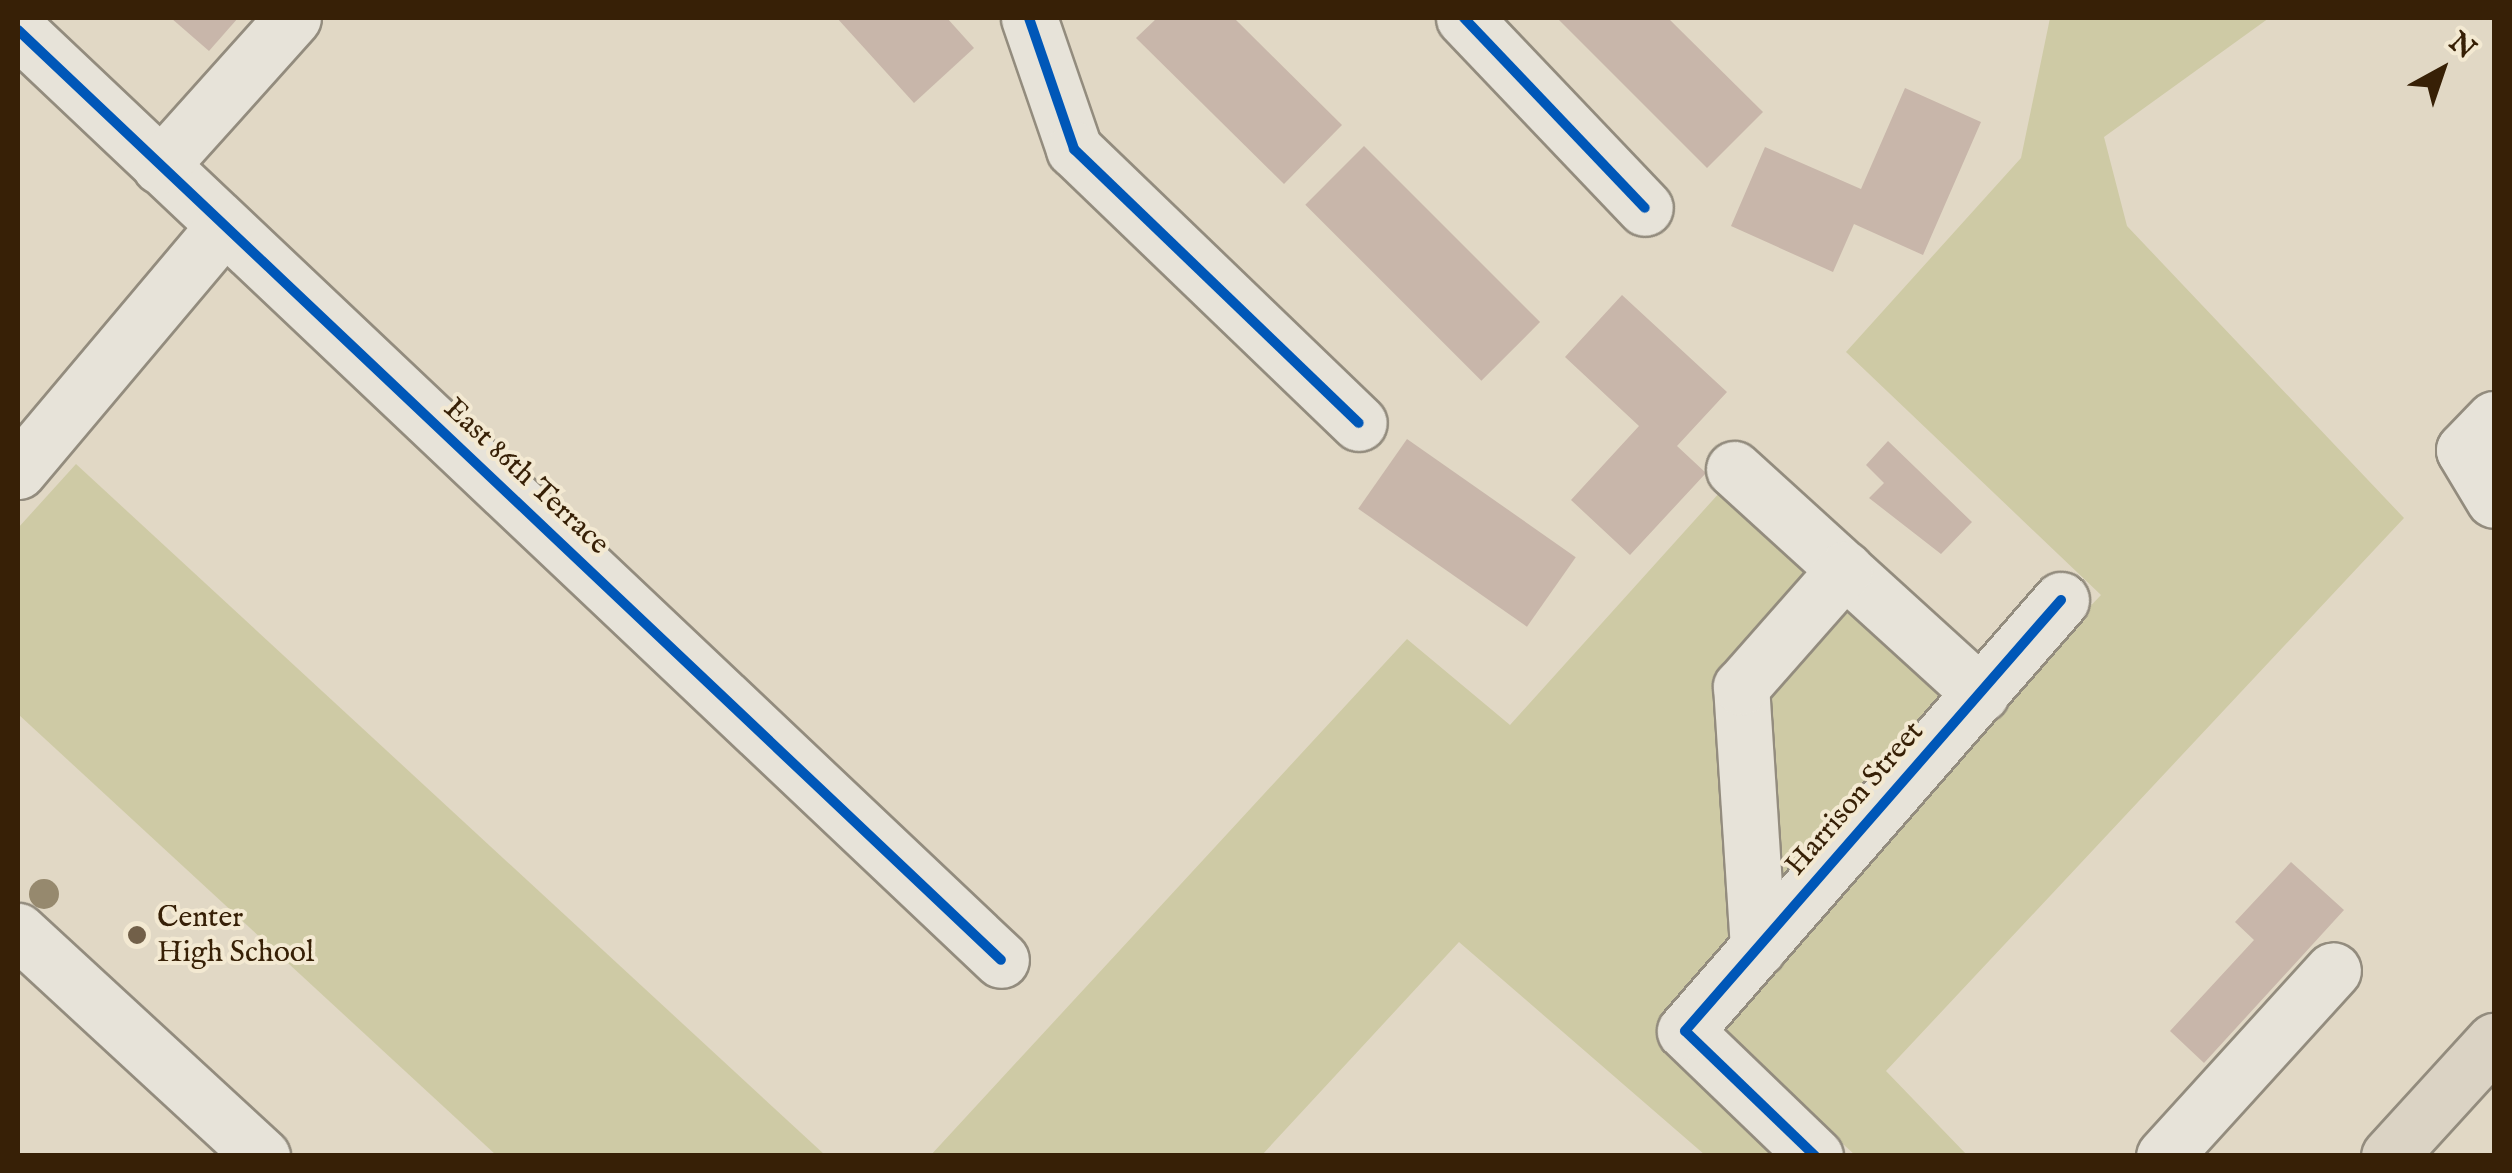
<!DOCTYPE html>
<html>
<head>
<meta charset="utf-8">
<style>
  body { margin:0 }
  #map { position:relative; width:2512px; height:1173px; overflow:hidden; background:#e1d8c5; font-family:"IM FELL English",serif }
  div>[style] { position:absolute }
  .green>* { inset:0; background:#cecaa5 }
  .building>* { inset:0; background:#c8b6aa; transform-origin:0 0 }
  .roads { filter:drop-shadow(2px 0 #938c7e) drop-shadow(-2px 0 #938c7e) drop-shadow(0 2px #938c7e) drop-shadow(0 -2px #938c7e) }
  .minor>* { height:55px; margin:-27.5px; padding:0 27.5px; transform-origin:27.5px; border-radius:27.5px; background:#e7e3d9 }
  .major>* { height:55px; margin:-27.5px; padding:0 27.5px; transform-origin:27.5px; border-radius:27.5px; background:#dbd3c4 }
  .cycleway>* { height:10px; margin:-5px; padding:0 5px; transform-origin:5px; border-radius:5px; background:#0057b8 }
  .trees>* { width:30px; height:30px; margin:-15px; border-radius:50%; background:#96896e }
  .dots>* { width:28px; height:28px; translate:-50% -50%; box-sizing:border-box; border:5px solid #f3e9d2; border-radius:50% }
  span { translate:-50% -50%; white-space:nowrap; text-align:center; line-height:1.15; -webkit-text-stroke:8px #f3e9d2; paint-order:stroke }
  .street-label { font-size:30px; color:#372006 }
  .poi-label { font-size:30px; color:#372006 }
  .left { translate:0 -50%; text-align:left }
  .frame { position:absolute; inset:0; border:20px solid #372006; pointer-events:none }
  .north { position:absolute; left:2392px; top:20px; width:100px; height:100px; -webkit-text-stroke:8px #f3e9d2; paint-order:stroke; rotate:40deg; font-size:28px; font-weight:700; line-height:40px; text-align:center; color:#372006 }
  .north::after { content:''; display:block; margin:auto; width:35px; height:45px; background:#372006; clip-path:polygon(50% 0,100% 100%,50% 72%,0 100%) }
</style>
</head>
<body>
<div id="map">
  <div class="green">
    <i style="clip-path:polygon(2050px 18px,2269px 18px,2104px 137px,2127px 226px,2404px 518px,1886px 1071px,1967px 1155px,1855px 1155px,1832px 1134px,1813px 1155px,1705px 1155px,1459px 942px,1262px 1155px,930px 1156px,1407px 639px,1510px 725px,1721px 491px,1983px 719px,2101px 595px,1846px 352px,2021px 158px)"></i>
    <i style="clip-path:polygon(76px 464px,825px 1155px,496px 1155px,18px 714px,18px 528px)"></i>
  </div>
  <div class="building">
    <i style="clip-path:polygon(171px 18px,238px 18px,209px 51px)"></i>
    <i style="clip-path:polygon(837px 18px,947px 18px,974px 48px,914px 103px)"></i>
    <i style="clip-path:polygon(1157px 18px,1234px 18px,1342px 125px,1284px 184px,1136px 38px)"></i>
    <i style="clip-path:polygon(1557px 18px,1668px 18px,1763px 112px,1707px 168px)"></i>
    <i style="clip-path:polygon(1905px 88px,1981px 122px,1923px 255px,1854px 224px,1833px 272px,1731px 226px,1765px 147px,1861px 189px)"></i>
    <i style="left:1364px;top:146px;width:249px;height:83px;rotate:45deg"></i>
    <i style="clip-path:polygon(1622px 295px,1727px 392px,1677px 446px,1706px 473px,1630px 555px,1571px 500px,1639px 426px,1565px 357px)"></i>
    <i style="left:1407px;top:439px;width:206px;height:85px;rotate:35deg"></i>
    <i style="clip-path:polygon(1888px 441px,1972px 522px,1941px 554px,1869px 498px,1884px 483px,1866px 465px)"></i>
    <i style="clip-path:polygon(2291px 862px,2344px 910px,2204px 1063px,2170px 1031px,2254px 940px,2235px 922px)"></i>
  </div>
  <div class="roads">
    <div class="minor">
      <i style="left:1029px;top:18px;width:139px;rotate:71deg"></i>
      <i style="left:1074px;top:149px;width:395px;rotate:43.9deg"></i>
      <i style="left:1464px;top:18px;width:262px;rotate:46.4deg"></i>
      <i style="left:18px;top:30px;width:1353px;rotate:43.41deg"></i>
      <i style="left:160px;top:166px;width:199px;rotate:-48.1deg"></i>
      <i style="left:2494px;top:419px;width:43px;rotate:134.1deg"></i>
      <i style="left:2464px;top:450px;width:58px;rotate:59deg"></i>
      <i style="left:1734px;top:469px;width:334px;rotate:42.3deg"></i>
      <i style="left:18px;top:471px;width:320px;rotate:-49.9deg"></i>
      <i style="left:18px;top:931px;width:332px;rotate:42.7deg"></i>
      <i style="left:1758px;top:948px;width:262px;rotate:-93.7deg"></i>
      <i style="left:1741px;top:687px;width:157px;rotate:-48.6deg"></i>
      <i style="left:1815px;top:1156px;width:180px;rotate:-136.1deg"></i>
      <i style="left:1685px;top:1031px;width:572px;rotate:-48.9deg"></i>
      <i style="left:2164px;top:1156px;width:251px;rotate:-47.7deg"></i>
    </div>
    <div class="major">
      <i style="left:2389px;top:1156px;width:156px;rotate:-47.6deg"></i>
    </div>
  </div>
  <div class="cycleway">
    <i style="left:1029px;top:18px;width:139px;rotate:71deg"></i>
    <i style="left:1074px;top:149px;width:395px;rotate:43.9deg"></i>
    <i style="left:1464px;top:18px;width:262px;rotate:46.4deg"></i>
    <i style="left:18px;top:30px;width:1353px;rotate:43.41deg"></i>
    <i style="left:1815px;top:1156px;width:180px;rotate:-136.1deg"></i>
    <i style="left:1685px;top:1031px;width:572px;rotate:-48.9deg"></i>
  </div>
  <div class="trees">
    <i style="left:44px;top:894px"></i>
  </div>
  <div class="dots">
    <i style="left:137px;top:935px;background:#726049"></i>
  </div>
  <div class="street-label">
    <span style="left:526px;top:477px;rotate:43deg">East 86th Terrace</span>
    <span style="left:1855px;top:799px;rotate:-49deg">Harrison Street</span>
  </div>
  <div class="poi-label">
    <span class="left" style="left:157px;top:935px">Center<br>High School</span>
  </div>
  <div class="frame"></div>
  <div class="north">N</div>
</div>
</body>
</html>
